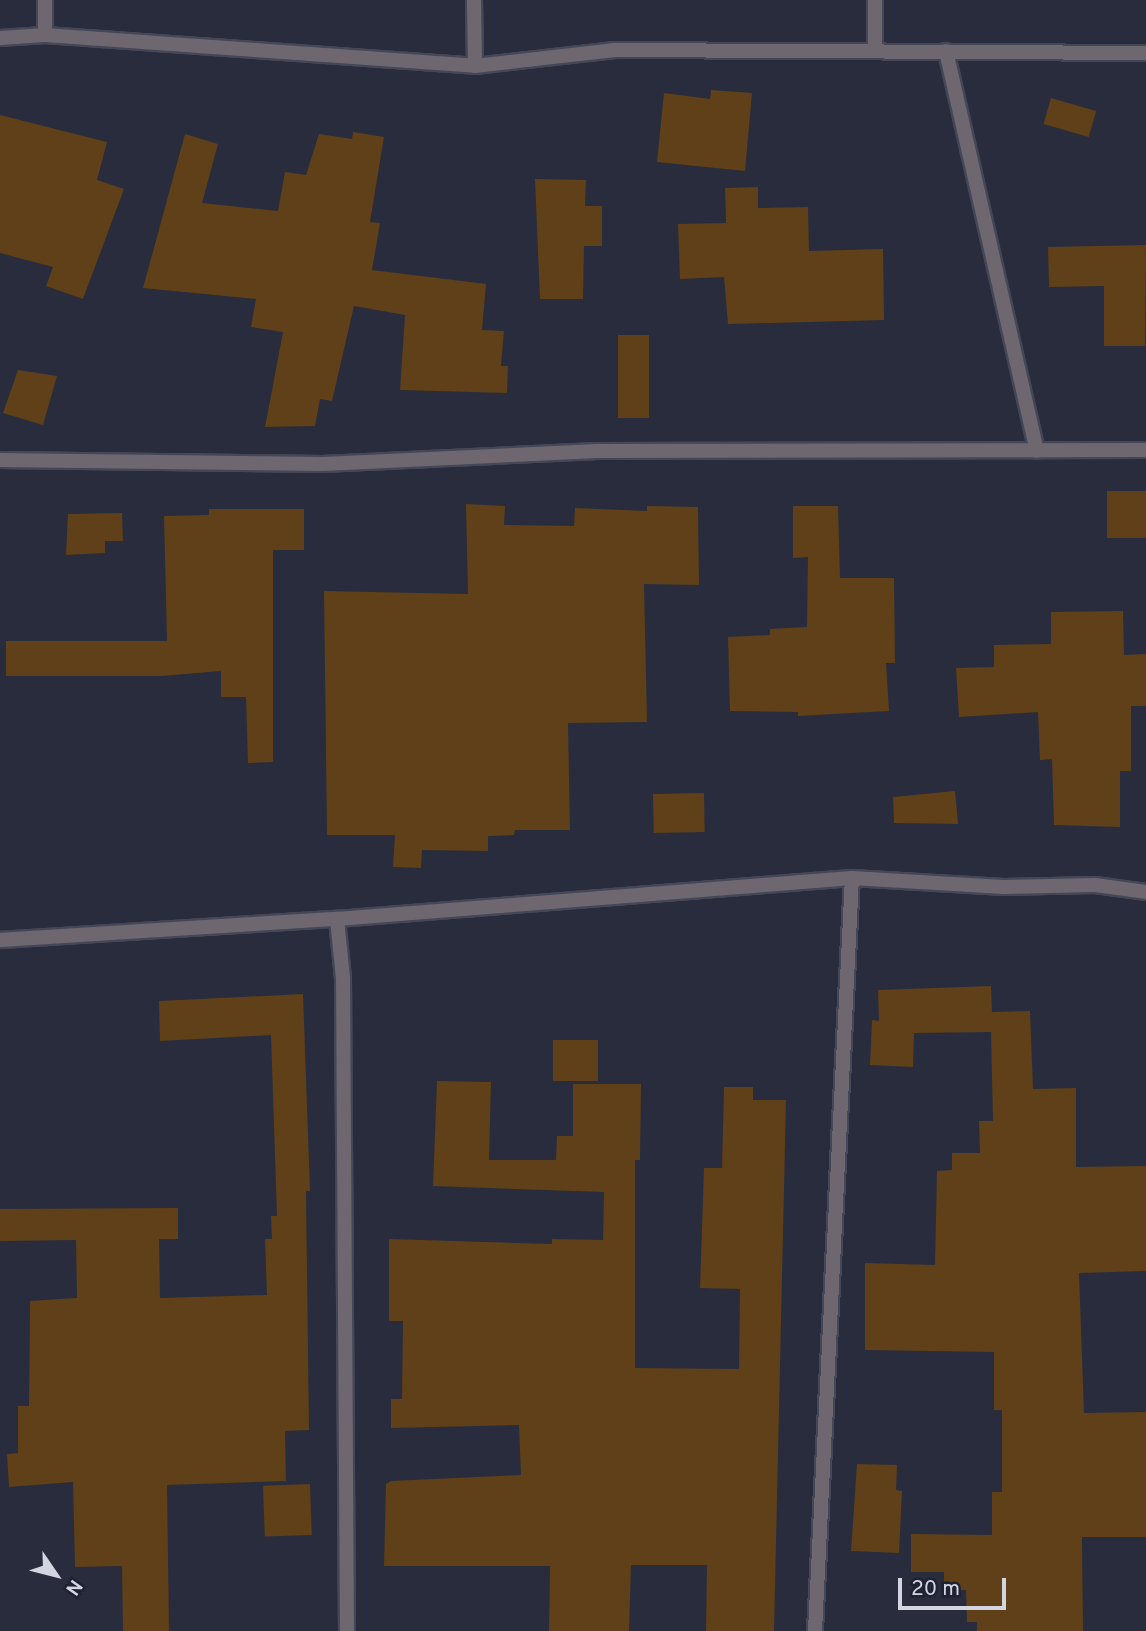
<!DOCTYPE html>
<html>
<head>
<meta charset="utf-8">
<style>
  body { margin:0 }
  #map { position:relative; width:1146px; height:1631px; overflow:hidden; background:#282c3d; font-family:Overpass,sans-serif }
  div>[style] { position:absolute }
  .building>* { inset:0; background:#5f4018; transform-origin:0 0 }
  .roads { filter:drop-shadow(2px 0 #434757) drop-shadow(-2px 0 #434757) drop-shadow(0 2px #434757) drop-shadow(0 -2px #434757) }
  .street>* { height:14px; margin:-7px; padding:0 7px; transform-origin:7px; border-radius:7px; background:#6e676f }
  span { translate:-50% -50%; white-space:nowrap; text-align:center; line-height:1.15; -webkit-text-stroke:5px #1f2232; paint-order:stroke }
  .north { position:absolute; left:21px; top:1540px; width:70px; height:70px; -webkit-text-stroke:5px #1f2232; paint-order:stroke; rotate:125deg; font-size:19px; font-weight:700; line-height:28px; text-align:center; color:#d3d6e1 }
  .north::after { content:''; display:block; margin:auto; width:24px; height:32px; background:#d3d6e1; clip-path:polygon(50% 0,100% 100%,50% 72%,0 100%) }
  .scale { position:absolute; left:898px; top:1578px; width:108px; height:32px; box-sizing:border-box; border:4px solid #d3d6e1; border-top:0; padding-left:9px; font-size:21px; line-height:24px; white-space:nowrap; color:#d3d6e1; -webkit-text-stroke:5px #1f2232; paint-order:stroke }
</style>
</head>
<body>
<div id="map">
  <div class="building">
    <i style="clip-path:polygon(711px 90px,752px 93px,745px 171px,657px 162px,664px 93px,710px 99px)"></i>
    <i style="left:1051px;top:98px;width:47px;height:27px;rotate:16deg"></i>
    <i style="clip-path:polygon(0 115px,107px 142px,97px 180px,124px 189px,83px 299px,46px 286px,53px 267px,0 253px)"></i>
    <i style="clip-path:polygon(353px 132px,384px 137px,370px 222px,380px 223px,372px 270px,486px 284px,482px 330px,504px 331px,501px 366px,508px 366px,507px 393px,400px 390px,405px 315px,354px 306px,332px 401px,320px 399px,315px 426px,265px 427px,283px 332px,251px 327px,256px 299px,143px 288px,185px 134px,218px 144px,202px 203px,278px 211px,285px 172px,306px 175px,319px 134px,352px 139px)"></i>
    <i style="clip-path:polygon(535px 179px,586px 180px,585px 206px,602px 206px,602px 246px,584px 246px,583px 299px,540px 299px)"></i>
    <i style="clip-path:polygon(758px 187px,758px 208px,808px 207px,809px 251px,883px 249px,884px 320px,728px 324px,724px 277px,680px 279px,678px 224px,726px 223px,725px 188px)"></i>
    <i style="clip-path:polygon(1146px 245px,1145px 346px,1104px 346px,1104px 286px,1049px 287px,1048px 247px)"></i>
    <i style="left:618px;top:335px;width:31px;height:83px"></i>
    <i style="clip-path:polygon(18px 370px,57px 376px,43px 425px,3px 413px)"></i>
    <i style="left:1146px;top:491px;width:47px;height:39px;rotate:90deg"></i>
    <i style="clip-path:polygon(466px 504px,505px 506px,504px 525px,574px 526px,575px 508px,647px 511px,647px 506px,698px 507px,699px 585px,644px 584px,647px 722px,568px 723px,570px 830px,515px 830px,514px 835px,488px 836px,488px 851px,422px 850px,421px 868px,393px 867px,395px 835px,327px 835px,324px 591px,468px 594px)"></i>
    <i style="clip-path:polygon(793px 506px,838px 506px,840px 578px,894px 578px,895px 663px,886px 663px,889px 711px,798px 716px,798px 712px,730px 711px,728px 637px,770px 635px,770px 629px,807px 627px,808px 557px,793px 558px)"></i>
    <i style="clip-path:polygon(209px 509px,304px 509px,304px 550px,273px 550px,273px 762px,248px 763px,246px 697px,221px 697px,221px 671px,162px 676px,6px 676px,6px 641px,167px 641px,164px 516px,209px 515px)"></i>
    <i style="clip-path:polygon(122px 513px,123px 541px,105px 541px,105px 553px,66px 555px,68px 514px)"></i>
    <i style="clip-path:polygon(1123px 611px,1124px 655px,1146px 654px,1146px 706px,1131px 706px,1131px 771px,1120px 771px,1120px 827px,1054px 825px,1052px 759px,1040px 760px,1038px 712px,959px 717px,956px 668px,994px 667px,994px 645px,1051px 644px,1051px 612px)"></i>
    <i style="clip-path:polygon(955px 791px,958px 824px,894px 823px,893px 797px)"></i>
    <i style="left:704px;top:793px;width:39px;height:51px;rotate:89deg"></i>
    <i style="clip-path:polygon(991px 986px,992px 1012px,1030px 1011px,1033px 1089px,1076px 1088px,1076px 1167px,1146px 1166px,1146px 1271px,1079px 1273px,1084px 1413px,1146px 1412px,1146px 1537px,1082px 1537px,1083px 1631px,977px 1631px,977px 1622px,967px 1622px,966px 1590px,944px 1590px,944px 1572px,911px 1572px,911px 1534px,992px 1535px,992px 1492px,1002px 1492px,1002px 1410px,994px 1410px,994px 1352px,865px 1350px,865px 1263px,935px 1265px,937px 1171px,952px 1170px,952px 1153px,980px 1153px,979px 1121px,993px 1121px,991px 1032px,914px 1033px,913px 1067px,870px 1065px,872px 1020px,879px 1021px,878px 990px)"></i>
    <i style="clip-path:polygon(303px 994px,310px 1191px,306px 1191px,309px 1430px,285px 1431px,286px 1481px,167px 1485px,169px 1631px,123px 1631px,122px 1566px,75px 1567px,73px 1482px,9px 1487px,7px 1454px,18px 1453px,18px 1406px,29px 1406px,30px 1301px,77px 1298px,76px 1240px,0 1241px,0 1209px,178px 1208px,178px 1239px,159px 1239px,160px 1298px,267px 1295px,265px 1239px,272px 1239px,271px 1216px,277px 1216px,271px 1035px,160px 1041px,159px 1001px)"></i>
    <i style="left:553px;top:1040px;width:45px;height:41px"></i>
    <i style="clip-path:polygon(437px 1081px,491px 1082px,489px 1160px,556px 1160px,557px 1136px,573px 1136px,573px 1084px,641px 1084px,640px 1160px,635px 1160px,635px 1368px,739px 1369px,740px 1289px,700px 1288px,704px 1168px,722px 1168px,724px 1087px,753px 1087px,753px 1100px,786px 1100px,774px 1631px,706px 1631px,707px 1565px,631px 1565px,629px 1631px,549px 1631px,550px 1566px,384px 1566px,386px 1484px,391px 1481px,521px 1475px,519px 1425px,391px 1428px,391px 1399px,402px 1399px,403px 1321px,389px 1321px,389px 1239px,552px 1244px,552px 1239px,603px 1240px,604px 1192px,433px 1186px)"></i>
    <i style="clip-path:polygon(857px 1464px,897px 1465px,896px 1490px,902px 1491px,899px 1553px,851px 1551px)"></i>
    <i style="left:310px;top:1484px;width:51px;height:47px;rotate:88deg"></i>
  </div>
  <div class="roads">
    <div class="street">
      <i style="left:474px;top:0;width:66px;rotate:89.1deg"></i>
      <i style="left:875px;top:0;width:48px;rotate:90deg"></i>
      <i style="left:45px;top:35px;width:35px;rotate:-90deg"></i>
      <i style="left:0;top:38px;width:45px;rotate:-3.8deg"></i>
      <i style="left:45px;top:35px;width:431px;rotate:4.1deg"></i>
      <i style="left:475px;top:66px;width:141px;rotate:-6.5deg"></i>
      <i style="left:615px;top:50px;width:531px;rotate:0.32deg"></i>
      <i style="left:946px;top:51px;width:410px;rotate:77.2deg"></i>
      <i style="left:0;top:460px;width:323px;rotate:0.7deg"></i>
      <i style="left:323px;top:464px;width:274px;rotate:-2.7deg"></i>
      <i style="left:597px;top:451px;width:549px;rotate:-0.1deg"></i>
      <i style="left:337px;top:919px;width:59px;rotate:84.2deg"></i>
      <i style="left:343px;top:978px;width:653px;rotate:89.65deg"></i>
      <i style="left:0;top:940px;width:338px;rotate:-3.6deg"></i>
      <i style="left:337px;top:919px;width:517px;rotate:-4.55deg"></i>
      <i style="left:852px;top:878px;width:152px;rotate:3.4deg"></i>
      <i style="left:1004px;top:887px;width:91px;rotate:-1.3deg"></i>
      <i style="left:1095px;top:885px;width:51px;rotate:7.8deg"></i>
      <i style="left:815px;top:1631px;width:754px;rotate:-87.19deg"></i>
    </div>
  </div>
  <div class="north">N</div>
  <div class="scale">20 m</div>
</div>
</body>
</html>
